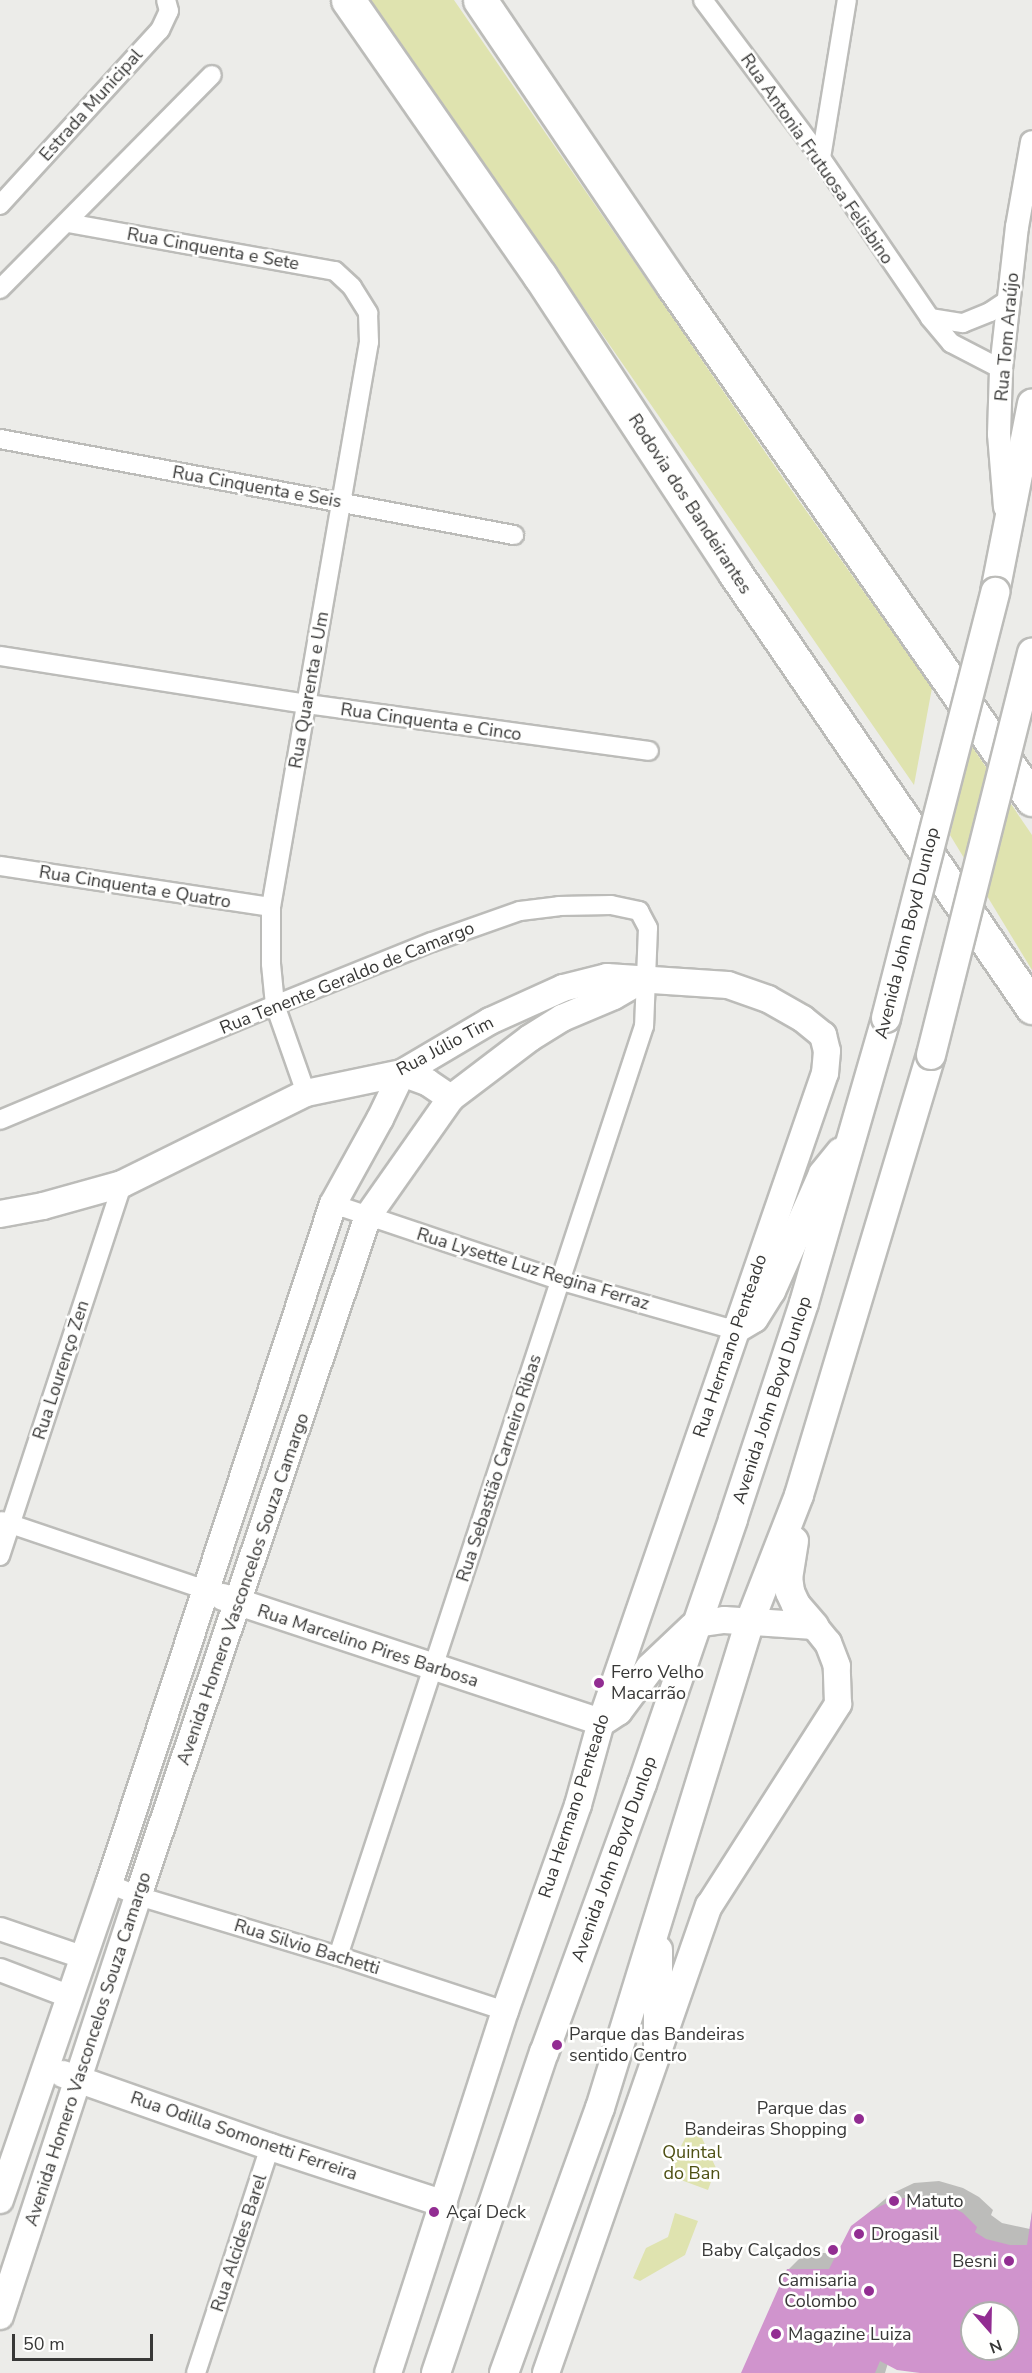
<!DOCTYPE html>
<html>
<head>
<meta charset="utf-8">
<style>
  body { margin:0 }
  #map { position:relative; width:1032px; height:2373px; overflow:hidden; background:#ecece9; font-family:"Nunito Sans",sans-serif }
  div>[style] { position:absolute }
  .green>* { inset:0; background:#dfe3af }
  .shadow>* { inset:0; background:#0003 }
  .building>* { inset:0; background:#d094cd }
  .roads { filter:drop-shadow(2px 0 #bcbcb9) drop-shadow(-2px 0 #bcbcb9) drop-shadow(0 2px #bcbcb9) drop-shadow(0 -2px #bcbcb9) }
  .minor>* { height:18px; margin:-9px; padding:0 9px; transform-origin:9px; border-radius:9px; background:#fff }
  .tertiary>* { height:22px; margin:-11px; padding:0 11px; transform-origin:11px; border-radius:11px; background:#fff }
  .secondary>* { height:26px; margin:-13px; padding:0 13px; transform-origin:13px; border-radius:13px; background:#fff }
  .primary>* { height:28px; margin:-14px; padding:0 14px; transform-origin:14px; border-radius:14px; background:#fff }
  .motorway>* { height:33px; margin:-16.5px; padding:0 16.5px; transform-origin:16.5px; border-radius:16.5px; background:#fff }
  .bridges { filter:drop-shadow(2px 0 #bcbcb9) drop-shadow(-2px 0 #bcbcb9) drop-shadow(0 2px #bcbcb9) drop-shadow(0 -2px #bcbcb9) }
  .primary-bridge>* { height:28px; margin:-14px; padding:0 14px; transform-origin:14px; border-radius:14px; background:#fff }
  .dots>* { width:16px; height:16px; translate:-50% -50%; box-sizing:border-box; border:3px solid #fffffe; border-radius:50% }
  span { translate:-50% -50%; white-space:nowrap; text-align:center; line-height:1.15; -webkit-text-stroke:5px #fffffe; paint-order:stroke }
  .street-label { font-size:18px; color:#383837 }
  .poi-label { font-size:18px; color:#383837 }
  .left { translate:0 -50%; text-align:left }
  .right { translate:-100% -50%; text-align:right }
  .park-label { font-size:18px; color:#4e5013 }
  .north { position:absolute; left:960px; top:2301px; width:60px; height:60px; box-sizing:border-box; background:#fffffe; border:2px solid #afafae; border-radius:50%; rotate:160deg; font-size:16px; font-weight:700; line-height:24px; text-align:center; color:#383837 }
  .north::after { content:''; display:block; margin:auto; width:21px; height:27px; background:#922d92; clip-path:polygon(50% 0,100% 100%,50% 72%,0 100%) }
  .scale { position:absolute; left:12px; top:2334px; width:141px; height:27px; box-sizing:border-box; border:3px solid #383837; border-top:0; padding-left:8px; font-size:18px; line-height:21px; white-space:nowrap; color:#383837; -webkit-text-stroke:4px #fffffe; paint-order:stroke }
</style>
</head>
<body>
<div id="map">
  <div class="green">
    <i style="clip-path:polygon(371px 0,454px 0,785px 481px,932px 688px,914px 785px)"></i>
    <i style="clip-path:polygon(971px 745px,1032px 835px,1032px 970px,950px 835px)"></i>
    <i style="clip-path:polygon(694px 2121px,716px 2168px,708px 2190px,681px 2180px,675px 2181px,672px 2169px,673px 2153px,680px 2148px)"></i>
    <i style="clip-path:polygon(675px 2213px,698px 2221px,685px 2255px,640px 2281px,633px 2278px,646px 2248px,668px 2237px)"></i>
  </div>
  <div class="shadow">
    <i style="clip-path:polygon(evenodd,939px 2181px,963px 2188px,979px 2197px,993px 2210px,991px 2215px,1002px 2223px,1030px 2229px,1032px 2210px,1032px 2373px,930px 2373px,888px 2363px,885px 2373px,742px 2373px,788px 2270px,805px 2253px,839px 2253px,852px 2227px,891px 2194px,914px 2183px,939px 2181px,972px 2313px,1008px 2313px,1008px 2349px,972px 2349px,972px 2313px)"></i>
  </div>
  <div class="building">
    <i style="clip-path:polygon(evenodd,921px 2196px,947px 2204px,963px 2213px,977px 2227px,975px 2232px,986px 2239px,1010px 2245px,1027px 2245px,1032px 2212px,1032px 2373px,920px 2373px,897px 2370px,880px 2361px,875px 2373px,741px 2373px,787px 2269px,829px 2269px,851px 2226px,872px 2210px,896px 2199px,921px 2196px,972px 2313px,1008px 2313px,1008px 2349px,972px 2349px,972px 2313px)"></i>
  </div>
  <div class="roads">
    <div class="minor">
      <i style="left:703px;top:0;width:197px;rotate:53.2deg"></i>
      <i style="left:821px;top:158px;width:194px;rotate:55.7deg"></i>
      <i style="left:930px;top:318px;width:33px;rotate:50deg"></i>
      <i style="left:951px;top:343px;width:56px;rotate:27.5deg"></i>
      <i style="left:821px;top:158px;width:160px;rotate:-80.7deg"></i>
      <i style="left:0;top:205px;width:237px;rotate:-47.6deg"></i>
      <i style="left:160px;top:30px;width:21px;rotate:-65deg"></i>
      <i style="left:169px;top:11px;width:11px;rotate:-105deg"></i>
      <i style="left:68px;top:223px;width:271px;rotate:10.2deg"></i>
      <i style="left:335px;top:271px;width:23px;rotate:43deg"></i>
      <i style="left:352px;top:287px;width:31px;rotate:58deg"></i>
      <i style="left:368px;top:313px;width:29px;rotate:88deg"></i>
      <i style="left:369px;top:342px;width:573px;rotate:99.84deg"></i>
      <i style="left:271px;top:907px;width:57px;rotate:90deg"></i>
      <i style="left:271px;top:964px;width:41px;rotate:84.4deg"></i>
      <i style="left:275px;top:1005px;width:93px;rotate:70.6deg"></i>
      <i style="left:0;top:289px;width:301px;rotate:-45.3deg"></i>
      <i style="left:930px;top:318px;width:33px;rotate:9deg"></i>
      <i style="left:963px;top:323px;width:29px;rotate:-22deg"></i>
      <i style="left:990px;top:312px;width:23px;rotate:-34deg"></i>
      <i style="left:0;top:439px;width:523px;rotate:10.58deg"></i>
      <i style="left:0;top:656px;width:311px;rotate:8.9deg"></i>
      <i style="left:307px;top:704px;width:345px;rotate:7.8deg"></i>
      <i style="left:0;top:866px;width:274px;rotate:8.6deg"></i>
      <i style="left:0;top:1120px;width:298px;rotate:-22.7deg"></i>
      <i style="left:275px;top:1005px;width:169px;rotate:-21.9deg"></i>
      <i style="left:432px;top:942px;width:93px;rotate:-19.4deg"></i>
      <i style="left:520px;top:911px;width:39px;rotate:-7deg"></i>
      <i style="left:559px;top:906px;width:52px;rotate:-1.1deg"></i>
      <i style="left:611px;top:905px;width:29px;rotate:12deg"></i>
      <i style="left:639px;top:911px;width:19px;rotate:62deg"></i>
      <i style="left:648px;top:928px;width:98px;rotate:92.3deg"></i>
      <i style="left:644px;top:1026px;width:979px;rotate:108.21deg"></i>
      <i style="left:333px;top:1204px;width:238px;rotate:18.6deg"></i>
      <i style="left:559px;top:1280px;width:182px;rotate:15.9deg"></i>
      <i style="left:2px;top:1521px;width:215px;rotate:18.7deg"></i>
      <i style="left:0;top:1556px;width:391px;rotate:-71.8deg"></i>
      <i style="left:109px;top:1884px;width:31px;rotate:22deg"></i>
      <i style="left:138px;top:1896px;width:209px;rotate:16.7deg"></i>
      <i style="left:338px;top:1956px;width:176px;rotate:18.2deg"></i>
      <i style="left:196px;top:2373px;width:238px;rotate:-71.9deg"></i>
    </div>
    <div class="tertiary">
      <i style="left:1005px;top:507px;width:73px;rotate:-94.7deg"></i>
      <i style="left:999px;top:434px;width:65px;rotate:-88.2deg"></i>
      <i style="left:1001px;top:369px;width:143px;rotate:-83.6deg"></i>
      <i style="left:1017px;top:227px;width:86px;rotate:-80deg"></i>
      <i style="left:0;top:1929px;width:87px;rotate:18.9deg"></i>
      <i style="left:0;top:1970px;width:73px;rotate:20.9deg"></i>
    </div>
    <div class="secondary">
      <i style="left:402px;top:1073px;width:27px;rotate:20deg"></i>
      <i style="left:427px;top:1082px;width:29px;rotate:34deg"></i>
      <i style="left:0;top:1214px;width:44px;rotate:-10.5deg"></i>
      <i style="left:43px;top:1206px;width:82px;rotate:-15.6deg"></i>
      <i style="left:122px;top:1184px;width:205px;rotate:-26.3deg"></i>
      <i style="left:306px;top:1093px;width:98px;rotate:-11.8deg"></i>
      <i style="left:402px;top:1073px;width:102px;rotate:-30.6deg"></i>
      <i style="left:490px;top:1021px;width:80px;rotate:-24.3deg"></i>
      <i style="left:563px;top:988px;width:45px;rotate:-14deg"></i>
      <i style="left:607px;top:977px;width:121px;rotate:3.8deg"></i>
      <i style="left:728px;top:985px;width:42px;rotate:19.3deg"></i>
      <i style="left:768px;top:999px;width:40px;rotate:29.7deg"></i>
      <i style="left:803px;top:1019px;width:26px;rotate:39deg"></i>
      <i style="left:823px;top:1035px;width:16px;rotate:76deg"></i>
      <i style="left:827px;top:1051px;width:22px;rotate:95deg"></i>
      <i style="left:825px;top:1073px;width:687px;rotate:109.04deg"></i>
      <i style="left:601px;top:1722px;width:86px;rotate:105.5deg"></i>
      <i style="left:578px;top:1805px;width:219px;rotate:109.5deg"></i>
      <i style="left:505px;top:2011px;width:380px;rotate:107.9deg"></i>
      <i style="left:223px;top:1597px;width:398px;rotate:18.3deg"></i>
      <i style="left:63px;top:2074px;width:219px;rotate:19.4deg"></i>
      <i style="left:270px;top:2147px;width:183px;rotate:18.1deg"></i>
      <i style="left:0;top:2200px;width:334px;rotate:-71deg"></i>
      <i style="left:109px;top:1884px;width:716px;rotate:-71.77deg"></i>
      <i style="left:333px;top:1204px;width:97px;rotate:-61.1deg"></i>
      <i style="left:380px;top:1119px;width:51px;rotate:-64.4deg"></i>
      <i style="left:0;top:2316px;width:442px;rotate:-71.8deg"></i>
      <i style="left:138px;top:1896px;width:718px;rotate:-71.31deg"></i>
      <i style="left:368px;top:1216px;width:144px;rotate:-54.9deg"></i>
      <i style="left:451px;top:1098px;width:99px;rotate:-37.2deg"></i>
      <i style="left:530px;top:1038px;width:38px;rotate:-32deg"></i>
      <i style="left:562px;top:1018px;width:56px;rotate:-22.9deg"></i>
      <i style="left:614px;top:996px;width:36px;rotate:-30deg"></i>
      <i style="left:546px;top:2373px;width:495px;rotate:-70.8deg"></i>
      <i style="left:709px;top:1906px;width:240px;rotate:-57.4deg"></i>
      <i style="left:838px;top:1704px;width:38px;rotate:-92deg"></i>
      <i style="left:837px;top:1666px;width:25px;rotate:-111deg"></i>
      <i style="left:828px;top:1643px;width:22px;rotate:-129deg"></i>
      <i style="left:814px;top:1626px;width:90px;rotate:-176.2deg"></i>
      <i style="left:724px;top:1620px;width:28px;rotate:172deg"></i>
    </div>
    <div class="primary">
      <i style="left:995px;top:592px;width:192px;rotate:-78.9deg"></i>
      <i style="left:734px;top:1330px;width:23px;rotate:-31deg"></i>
      <i style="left:754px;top:1318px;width:32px;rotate:-58deg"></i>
      <i style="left:771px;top:1291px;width:128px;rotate:-66deg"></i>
      <i style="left:823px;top:1174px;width:28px;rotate:-51deg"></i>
      <i style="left:794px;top:1541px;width:36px;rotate:99deg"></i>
      <i style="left:788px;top:1577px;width:15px;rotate:82deg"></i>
      <i style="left:790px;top:1592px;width:14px;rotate:65deg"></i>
      <i style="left:796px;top:1605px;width:28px;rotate:49deg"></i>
      <i style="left:601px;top:1722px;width:20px;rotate:-33deg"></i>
      <i style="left:618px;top:1711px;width:54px;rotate:-53.3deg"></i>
      <i style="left:650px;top:1668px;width:59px;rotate:-43.6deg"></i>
      <i style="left:658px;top:2047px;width:97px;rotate:-90deg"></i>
      <i style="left:436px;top:2373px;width:338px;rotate:-71.4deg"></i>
      <i style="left:544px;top:2053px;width:286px;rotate:-70deg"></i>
      <i style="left:642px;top:1784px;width:280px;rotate:-71deg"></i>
      <i style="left:733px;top:1519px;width:227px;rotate:-71.8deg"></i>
      <i style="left:804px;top:1303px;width:297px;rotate:-73.9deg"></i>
      <i style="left:504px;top:2373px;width:282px;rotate:-70.1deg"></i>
      <i style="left:600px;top:2108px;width:510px;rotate:-72.88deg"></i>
      <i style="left:750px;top:1621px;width:135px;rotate:-68.7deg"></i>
      <i style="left:799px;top:1495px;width:459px;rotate:-73.3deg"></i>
    </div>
    <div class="motorway">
      <i style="left:348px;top:0;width:336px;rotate:55.2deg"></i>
      <i style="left:540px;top:276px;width:355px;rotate:56.7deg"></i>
      <i style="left:735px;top:573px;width:526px;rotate:55.61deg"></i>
      <i style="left:480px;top:0;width:344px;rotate:55.9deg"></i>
      <i style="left:673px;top:285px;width:627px;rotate:55.07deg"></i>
    </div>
  </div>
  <div class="bridges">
    <div class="primary-bridge">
      <i style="left:886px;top:1018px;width:440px;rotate:-75.6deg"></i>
      <i style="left:931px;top:1055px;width:415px;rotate:-75.9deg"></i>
    </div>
  </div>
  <div class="dots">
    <i style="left:599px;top:1683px;background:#922d92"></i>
    <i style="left:557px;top:2045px;background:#922d92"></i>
    <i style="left:859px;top:2119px;background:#922d92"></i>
    <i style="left:894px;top:2201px;background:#922d92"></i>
    <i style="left:434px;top:2212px;background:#922d92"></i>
    <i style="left:859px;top:2234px;background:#922d92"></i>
    <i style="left:833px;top:2250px;background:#922d92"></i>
    <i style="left:1009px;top:2261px;background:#922d92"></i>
    <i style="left:869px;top:2291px;background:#922d92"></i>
    <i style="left:776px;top:2334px;background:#922d92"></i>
  </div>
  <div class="street-label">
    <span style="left:91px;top:105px;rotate:-48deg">Estrada Municipal</span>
    <span style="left:817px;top:159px;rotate:55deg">Rua Antonia Frutuosa Felisbino</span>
    <span style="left:213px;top:249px;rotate:10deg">Rua Cinquenta e Sete</span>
    <span style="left:1007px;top:337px;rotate:-85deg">Rua Tom Araújo</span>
    <span style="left:257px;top:487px;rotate:10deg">Rua Cinquenta e Seis</span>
    <span style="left:690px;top:504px;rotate:57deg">Rodovia dos Bandeirantes</span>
    <span style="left:309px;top:690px;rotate:-80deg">Rua Quarenta e Um</span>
    <span style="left:431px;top:722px;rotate:8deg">Rua Cinquenta e Cinco</span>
    <span style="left:135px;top:887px;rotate:9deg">Rua Cinquenta e Quatro</span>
    <span style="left:907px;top:933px;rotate:-76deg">Avenida John Boyd Dunlop</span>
    <span style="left:347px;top:978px;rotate:-22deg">Rua Tenente Geraldo de Camargo</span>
    <span style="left:445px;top:1046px;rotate:-28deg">Rua Júlio Tim</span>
    <span style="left:533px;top:1269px;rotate:17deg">Rua Lysette Luz Regina Ferraz</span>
    <span style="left:730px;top:1346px;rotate:-71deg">Rua Hermano Penteado</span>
    <span style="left:61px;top:1370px;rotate:-72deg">Rua Lourenço Zen</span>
    <span style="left:772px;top:1400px;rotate:-72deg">Avenida John Boyd Dunlop</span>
    <span style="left:499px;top:1468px;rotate:-72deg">Rua Sebastião Carneiro Ribas</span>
    <span style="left:243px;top:1589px;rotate:-71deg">Avenida Homero Vasconcelos Souza Camargo</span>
    <span style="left:368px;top:1646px;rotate:18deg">Rua Marcelino Pires Barbosa</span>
    <span style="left:574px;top:1806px;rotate:-72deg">Rua Hermano Penteado</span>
    <span style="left:614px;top:1859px;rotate:-70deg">Avenida John Boyd Dunlop</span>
    <span style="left:307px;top:1947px;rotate:17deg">Rua Silvio Bachetti</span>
    <span style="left:88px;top:2049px;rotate:-72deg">Avenida Homero Vasconcelos Souza Camargo</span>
    <span style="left:244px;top:2136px;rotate:19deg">Rua Odilla Somonetti Ferreira</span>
    <span style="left:239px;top:2243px;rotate:-72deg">Rua Alcides Barel</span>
  </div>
  <div class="poi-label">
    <span class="left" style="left:611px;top:1683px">Ferro Velho<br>Macarrão</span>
    <span class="left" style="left:569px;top:2045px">Parque das Bandeiras<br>sentido Centro</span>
    <span class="right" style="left:847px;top:2119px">Parque das<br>Bandeiras Shopping</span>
    <span class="left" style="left:906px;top:2201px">Matuto</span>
    <span class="left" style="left:446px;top:2212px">Açaí Deck</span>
    <span class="left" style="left:871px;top:2234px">Drogasil</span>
    <span class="right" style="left:821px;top:2250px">Baby Calçados</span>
    <span class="right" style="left:997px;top:2261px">Besni</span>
    <span class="right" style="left:857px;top:2291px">Camisaria<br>Colombo</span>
    <span class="left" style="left:788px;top:2334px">Magazine Luiza</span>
  </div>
  <div class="park-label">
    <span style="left:692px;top:2163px">Quintal<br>do Ban</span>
  </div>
  <div class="north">N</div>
  <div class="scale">50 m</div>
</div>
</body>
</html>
